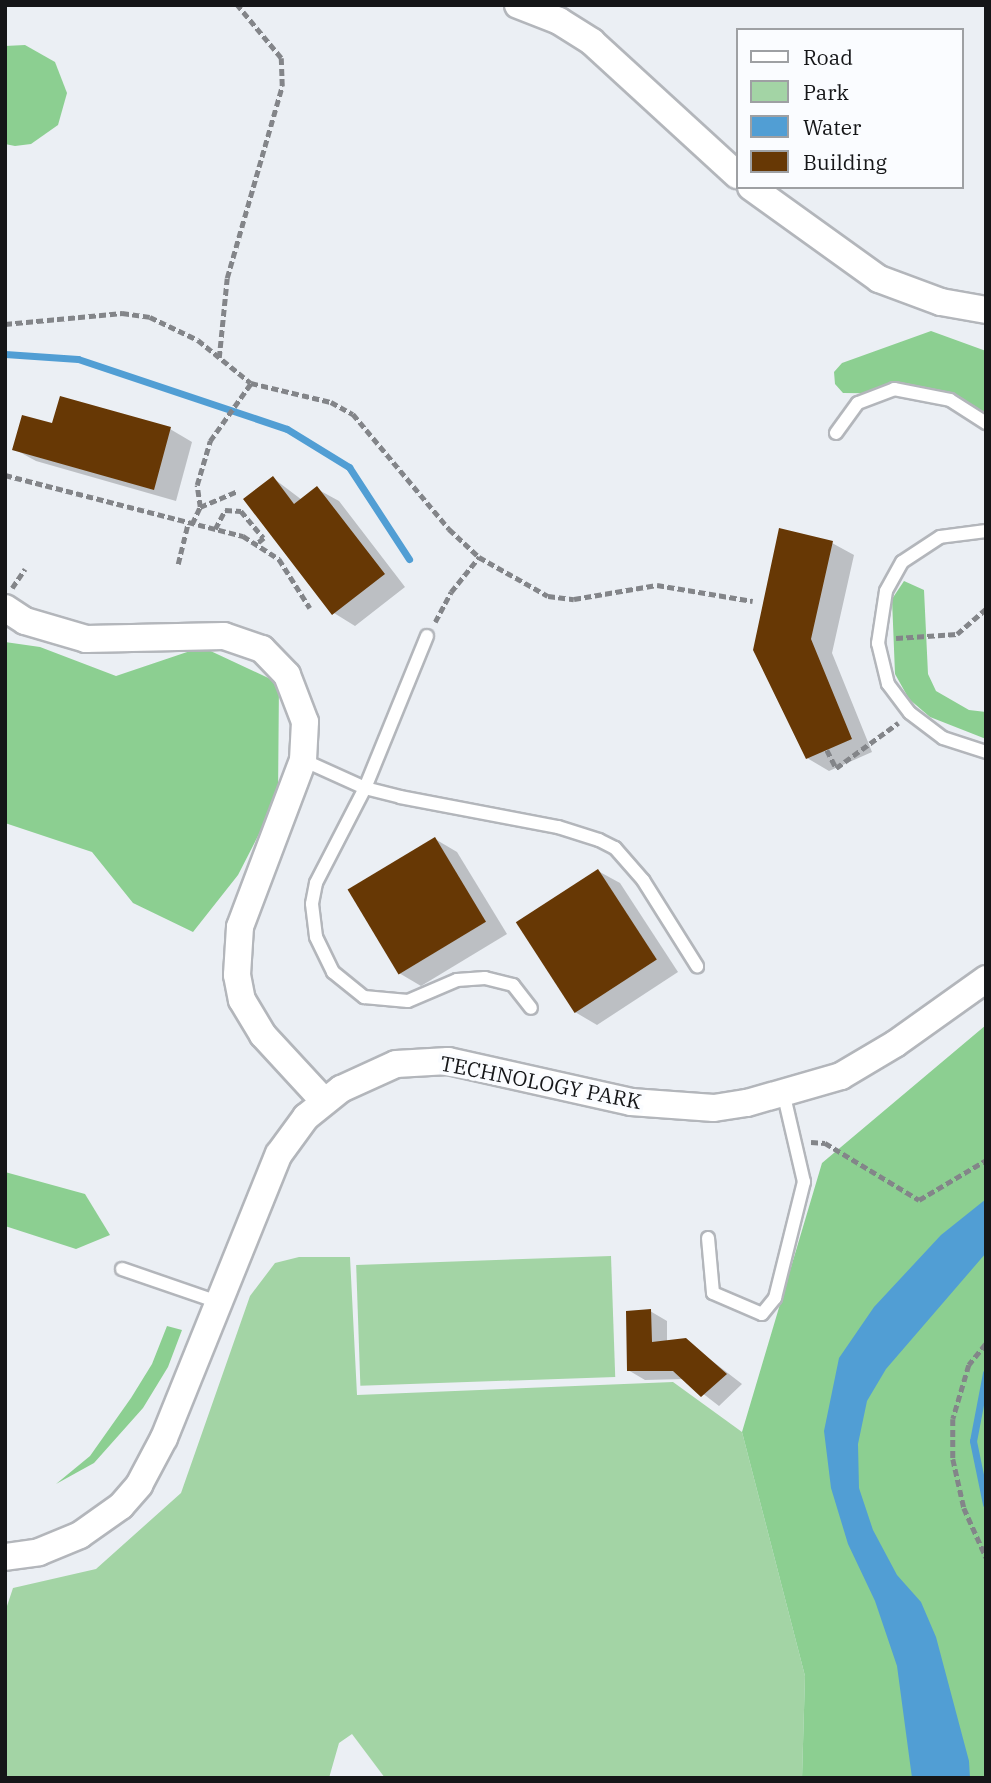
<!DOCTYPE html>
<html>
<head>
<meta charset="utf-8">
<style>
  body { margin:0 }
  #map { position:relative; width:991px; height:1783px; overflow:hidden; background:#ebeff4; font-family:"IBM Plex Serif",serif }
  div>[style] { position:absolute }
  .green>* { inset:0; background:#a3d4a5; transform-origin:0 0 }
  .forest>* { inset:0; background:#8ccf91 }
  .water>* { inset:0; background:#519ed4 }
  .shadow>* { inset:0; background:#0003 }
  .stream>* { height:7px; margin:-3.5px; padding:0 3.5px; transform-origin:3.5px; border-radius:3.5px; background:#519ed4 }
  .building>* { inset:0; background:#673805; transform-origin:0 0 }
  .path>* { height:4.5px; margin-top:-2.25px; transform-origin:0; background:repeating-linear-gradient(90deg,#838589 0 7px,transparent 0 10.5px) }
  .roads { filter:drop-shadow(2px 0 #b3b6bb) drop-shadow(-2px 0 #b3b6bb) drop-shadow(0 2px #b3b6bb) drop-shadow(0 -2px #b3b6bb) }
  .service>* { height:12px; margin:-6px; padding:0 6px; transform-origin:6px; border-radius:6px; background:#fff }
  .minor>* { height:26px; margin:-13px; padding:0 13px; transform-origin:13px; border-radius:13px; background:#fff }
  span { translate:-50% -50%; white-space:nowrap; text-align:center; line-height:1.15; -webkit-text-stroke:7px #fafcff; paint-order:stroke }
  .street-label { font-size:21px; color:#151618 }
  .frame { position:absolute; inset:0; border:7px solid #151618; pointer-events:none }
  .legend { position:absolute; left:736px; top:28px; width:228px; height:161px; box-sizing:border-box; background:#fafcff; border:2px solid #9ea0a3; margin:0; padding:9px 12px; list-style:none; font-size:21px; color:#151618 }
  .legend li { display:flex; align-items:center; gap:14px; height:35px }
  .legend b { width:35px; border:2px solid #9ea0a3 }
</style>
</head>
<body>
<div id="map">
  <div class="green">
    <i style="left:611px;top:1256px;width:121px;height:255px;rotate:88deg"></i>
    <i style="clip-path:polygon(299px 1257px,350px 1257px,357px 1395px,673px 1382px,742px 1432px,805px 1676px,802px 1778px,385px 1778px,352px 1734px,339px 1743px,329px 1778px,5px 1778px,5px 1612px,13px 1588px,96px 1569px,181px 1493px,250px 1296px,275px 1263px)"></i>
  </div>
  <div class="forest">
    <i style="clip-path:polygon(25px 45px,55px 62px,67px 93px,58px 125px,31px 144px,15px 146px,5px 144px,5px 46px)"></i>
    <i style="clip-path:polygon(931px 331px,986px 351px,986px 430px,976px 417px,931px 394px,843px 393px,835px 384px,834px 372px,842px 363px)"></i>
    <i style="clip-path:polygon(904px 581px,924px 590px,928px 674px,936px 691px,969px 710px,986px 712px,986px 739px,930px 717px,909px 699px,895px 674px,892px 599px)"></i>
    <i style="clip-path:polygon(5px 642px,40px 647px,116px 676px,202px 647px,279px 683px,278px 797px,238px 875px,193px 932px,133px 903px,92px 852px,5px 823px)"></i>
    <i style="clip-path:polygon(986px 1025px,986px 1778px,802px 1778px,805px 1676px,742px 1432px,822px 1163px)"></i>
    <i style="clip-path:polygon(5px 1172px,85px 1194px,110px 1235px,76px 1249px,5px 1226px)"></i>
    <i style="clip-path:polygon(167px 1326px,182px 1330px,168px 1367px,143px 1408px,94px 1463px,56px 1484px,90px 1456px,131px 1398px,152px 1364px)"></i>
  </div>
  <div class="water">
    <i style="clip-path:polygon(986px 1199px,986px 1253px,886px 1369px,867px 1401px,858px 1444px,859px 1488px,873px 1530px,897px 1575px,921px 1602px,936px 1637px,969px 1761px,970px 1778px,912px 1778px,897px 1666px,875px 1601px,848px 1544px,831px 1488px,824px 1431px,839px 1358px,874px 1307px,941px 1235px)"></i>
  </div>
  <div class="shadow">
    <i style="clip-path:polygon(53px 426px,170px 429px,192px 442px,176px 501px,36px 461px,14px 449px)"></i>
    <i style="clip-path:polygon(273px 478px,302px 500px,317px 489px,339px 501px,405px 587px,355px 626px,334px 613px)"></i>
    <i style="clip-path:polygon(832px 543px,854px 555px,832px 653px,872px 752px,829px 771px,807px 758px,755px 650px)"></i>
    <i style="clip-path:polygon(435px 839px,457px 852px,507px 934px,421px 986px,399px 973px)"></i>
    <i style="clip-path:polygon(598px 871px,620px 883px,678px 972px,597px 1025px,575px 1012px)"></i>
    <i style="clip-path:polygon(650px 1311px,667px 1321px,667px 1342px,685px 1340px,742px 1384px,719px 1406px,684px 1379px,645px 1380px,628px 1370px)"></i>
  </div>
  <div class="stream">
    <i style="left:5px;top:354px;width:73px;rotate:3.9deg"></i>
    <i style="left:78px;top:359px;width:220px;rotate:18.5deg"></i>
    <i style="left:287px;top:429px;width:73px;rotate:31.5deg"></i>
    <i style="left:349px;top:467px;width:110px;rotate:56.9deg"></i>
    <i style="left:986px;top:1373px;width:69px;rotate:100.8deg"></i>
    <i style="left:973px;top:1441px;width:64px;rotate:78.3deg"></i>
  </div>
  <div class="building">
    <i style="clip-path:polygon(60px 396px,171px 427px,154px 490px,12px 450px,22px 415px,52px 423px)"></i>
    <i style="clip-path:polygon(273px 476px,294px 504px,317px 486px,385px 574px,332px 615px,243px 499px)"></i>
    <i style="clip-path:polygon(779px 528px,833px 541px,811px 639px,852px 739px,806px 759px,753px 650px)"></i>
    <i style="left:435px;top:837px;width:99px;height:102px;rotate:59deg"></i>
    <i style="left:598px;top:869px;width:108px;height:98px;rotate:57deg"></i>
    <i style="clip-path:polygon(651px 1309px,652px 1342px,686px 1338px,727px 1374px,701px 1397px,673px 1371px,627px 1371px,626px 1311px)"></i>
  </div>
  <div class="path">
    <i style="left:5px;top:324px;width:118px;rotate:-5.4deg"></i>
    <i style="left:122px;top:313px;width:28px;rotate:8deg"></i>
    <i style="left:150px;top:317px;width:53px;rotate:25.6deg"></i>
    <i style="left:198px;top:340px;width:68px;rotate:39.1deg"></i>
    <i style="left:251px;top:383px;width:82px;rotate:13.4deg"></i>
    <i style="left:331px;top:402px;width:25px;rotate:29deg"></i>
    <i style="left:353px;top:414px;width:150px;rotate:50.1deg"></i>
    <i style="left:449px;top:529px;width:41px;rotate:43deg"></i>
    <i style="left:479px;top:557px;width:79px;rotate:29.5deg"></i>
    <i style="left:548px;top:596px;width:26px;rotate:7deg"></i>
    <i style="left:574px;top:599px;width:84px;rotate:-9.6deg"></i>
    <i style="left:657px;top:585px;width:97px;rotate:9.5deg"></i>
    <i style="left:219px;top:358px;width:80px;rotate:-84.3deg"></i>
    <i style="left:227px;top:278px;width:200px;rotate:-74deg"></i>
    <i style="left:282px;top:86px;width:28px;rotate:-92deg"></i>
    <i style="left:281px;top:58px;width:69px;rotate:-129.7deg"></i>
    <i style="left:5px;top:475px;width:246px;rotate:14.4deg"></i>
    <i style="left:243px;top:536px;width:43px;rotate:32.6deg"></i>
    <i style="left:279px;top:559px;width:58px;rotate:57.7deg"></i>
    <i style="left:200px;top:507px;width:22px;rotate:-98deg"></i>
    <i style="left:197px;top:485px;width:46px;rotate:-73.5deg"></i>
    <i style="left:210px;top:441px;width:71px;rotate:-54.7deg"></i>
    <i style="left:192px;top:524px;width:19px;rotate:-65deg"></i>
    <i style="left:200px;top:507px;width:39px;rotate:-23deg"></i>
    <i style="left:215px;top:529px;width:21px;rotate:-62deg"></i>
    <i style="left:225px;top:510px;width:16px;rotate:4deg"></i>
    <i style="left:241px;top:511px;width:35px;rotate:50deg"></i>
    <i style="left:264px;top:538px;width:9px;rotate:139deg"></i>
    <i style="left:178px;top:564px;width:42px;rotate:-76.3deg"></i>
    <i style="left:12px;top:588px;width:23px;rotate:-56deg"></i>
    <i style="left:435px;top:622px;width:34px;rotate:-62deg"></i>
    <i style="left:451px;top:592px;width:45px;rotate:-51.3deg"></i>
    <i style="left:896px;top:638px;width:61px;rotate:-3.8deg"></i>
    <i style="left:957px;top:634px;width:38px;rotate:-41deg"></i>
    <i style="left:827px;top:750px;width:20px;rotate:63deg"></i>
    <i style="left:836px;top:768px;width:77px;rotate:-36deg"></i>
    <i style="left:811px;top:1142px;width:14px;rotate:4deg"></i>
    <i style="left:825px;top:1143px;width:110px;rotate:31.2deg"></i>
    <i style="left:919px;top:1200px;width:78px;rotate:-30.8deg"></i>
    <i style="left:986px;top:1344px;width:27px;rotate:129deg"></i>
    <i style="left:969px;top:1365px;width:56px;rotate:106.5deg"></i>
    <i style="left:953px;top:1419px;width:40px;rotate:90deg"></i>
    <i style="left:953px;top:1459px;width:50px;rotate:77.3deg"></i>
    <i style="left:964px;top:1508px;width:54px;rotate:65.8deg"></i>
  </div>
  <div class="roads">
    <div class="service">
      <i style="left:836px;top:433px;width:37px;rotate:-54deg"></i>
      <i style="left:858px;top:403px;width:39px;rotate:-21deg"></i>
      <i style="left:894px;top:389px;width:57px;rotate:11.1deg"></i>
      <i style="left:950px;top:400px;width:43px;rotate:32.6deg"></i>
      <i style="left:986px;top:531px;width:46px;rotate:172.6deg"></i>
      <i style="left:940px;top:537px;width:45px;rotate:146.7deg"></i>
      <i style="left:902px;top:562px;width:33px;rotate:119deg"></i>
      <i style="left:886px;top:591px;width:53px;rotate:98.7deg"></i>
      <i style="left:878px;top:643px;width:42px;rotate:76.3deg"></i>
      <i style="left:888px;top:684px;width:36px;rotate:53deg"></i>
      <i style="left:910px;top:713px;width:41px;rotate:37.1deg"></i>
      <i style="left:943px;top:738px;width:45px;rotate:18deg"></i>
      <i style="left:427px;top:636px;width:164px;rotate:112.2deg"></i>
      <i style="left:365px;top:788px;width:107px;rotate:117.3deg"></i>
      <i style="left:316px;top:883px;width:21px;rotate:101deg"></i>
      <i style="left:312px;top:904px;width:33px;rotate:83deg"></i>
      <i style="left:316px;top:937px;width:39px;rotate:64deg"></i>
      <i style="left:333px;top:972px;width:40px;rotate:39deg"></i>
      <i style="left:364px;top:997px;width:44px;rotate:5.2deg"></i>
      <i style="left:408px;top:1001px;width:53px;rotate:-23.2deg"></i>
      <i style="left:457px;top:980px;width:28px;rotate:-4deg"></i>
      <i style="left:485px;top:978px;width:29px;rotate:14deg"></i>
      <i style="left:513px;top:985px;width:29px;rotate:52deg"></i>
      <i style="left:303px;top:760px;width:68px;rotate:24.3deg"></i>
      <i style="left:365px;top:788px;width:36px;rotate:14deg"></i>
      <i style="left:400px;top:797px;width:161px;rotate:10.8deg"></i>
      <i style="left:558px;top:827px;width:43px;rotate:17.6deg"></i>
      <i style="left:599px;top:840px;width:18px;rotate:27deg"></i>
      <i style="left:615px;top:848px;width:43px;rotate:48.8deg"></i>
      <i style="left:643px;top:880px;width:102px;rotate:57.9deg"></i>
      <i style="left:708px;top:1238px;width:55px;rotate:84.8deg"></i>
      <i style="left:713px;top:1293px;width:53px;rotate:23.2deg"></i>
      <i style="left:762px;top:1314px;width:21px;rotate:-51deg"></i>
      <i style="left:775px;top:1298px;width:120px;rotate:-76deg"></i>
      <i style="left:804px;top:1182px;width:88px;rotate:-103.1deg"></i>
      <i style="left:122px;top:1269px;width:102px;rotate:19deg"></i>
    </div>
    <div class="minor">
      <i style="left:518px;top:5px;width:44px;rotate:21.3deg"></i>
      <i style="left:559px;top:21px;width:39px;rotate:32deg"></i>
      <i style="left:592px;top:42px;width:197px;rotate:42.5deg"></i>
      <i style="left:751px;top:187px;width:158px;rotate:35.7deg"></i>
      <i style="left:879px;top:279px;width:66px;rotate:20.4deg"></i>
      <i style="left:941px;top:302px;width:46px;rotate:10.1deg"></i>
      <i style="left:5px;top:608px;width:24px;rotate:33deg"></i>
      <i style="left:25px;top:621px;width:64px;rotate:16.4deg"></i>
      <i style="left:86px;top:639px;width:138px;rotate:-1.2deg"></i>
      <i style="left:224px;top:636px;width:40px;rotate:18.9deg"></i>
      <i style="left:262px;top:649px;width:36px;rotate:46deg"></i>
      <i style="left:287px;top:675px;width:50px;rotate:69deg"></i>
      <i style="left:305px;top:722px;width:38px;rotate:93deg"></i>
      <i style="left:303px;top:760px;width:178px;rotate:110.7deg"></i>
      <i style="left:240px;top:927px;width:48px;rotate:93.6deg"></i>
      <i style="left:237px;top:975px;width:25px;rotate:79deg"></i>
      <i style="left:242px;top:1000px;width:41px;rotate:59deg"></i>
      <i style="left:263px;top:1035px;width:90px;rotate:47.3deg"></i>
      <i style="left:5px;top:1557px;width:34px;rotate:-8deg"></i>
      <i style="left:39px;top:1552px;width:44px;rotate:-22.5deg"></i>
      <i style="left:80px;top:1535px;width:50px;rotate:-35.3deg"></i>
      <i style="left:121px;top:1506px;width:28px;rotate:-49deg"></i>
      <i style="left:139px;top:1485px;width:53px;rotate:-62deg"></i>
      <i style="left:164px;top:1438px;width:306px;rotate:-68deg"></i>
      <i style="left:279px;top:1154px;width:46px;rotate:-53.9deg"></i>
      <i style="left:306px;top:1117px;width:45px;rotate:-38.7deg"></i>
      <i style="left:341px;top:1089px;width:60px;rotate:-24.4deg"></i>
      <i style="left:396px;top:1064px;width:52px;rotate:-3.3deg"></i>
      <i style="left:448px;top:1061px;width:188px;rotate:12.6deg"></i>
      <i style="left:631px;top:1102px;width:83px;rotate:4.1deg"></i>
      <i style="left:714px;top:1108px;width:33px;rotate:-9deg"></i>
      <i style="left:747px;top:1103px;width:98px;rotate:-16deg"></i>
      <i style="left:841px;top:1076px;width:63px;rotate:-30.7deg"></i>
      <i style="left:895px;top:1044px;width:112px;rotate:-35.5deg"></i>
    </div>
  </div>
  <div class="street-label">
    <span style="left:541px;top:1082px;rotate:11deg">TECHNOLOGY PARK</span>
  </div>
  <div class="frame"></div>
  <ul class="legend">
  <li><b style="height:9px;background:#fff"></b>Road</li>
  <li><b style="height:19px;background:#a3d4a5"></b>Park</li>
  <li><b style="height:19px;background:#519ed4"></b>Water</li>
  <li><b style="height:19px;background:#673805"></b>Building</li>
  </ul>
</div>
</body>
</html>
